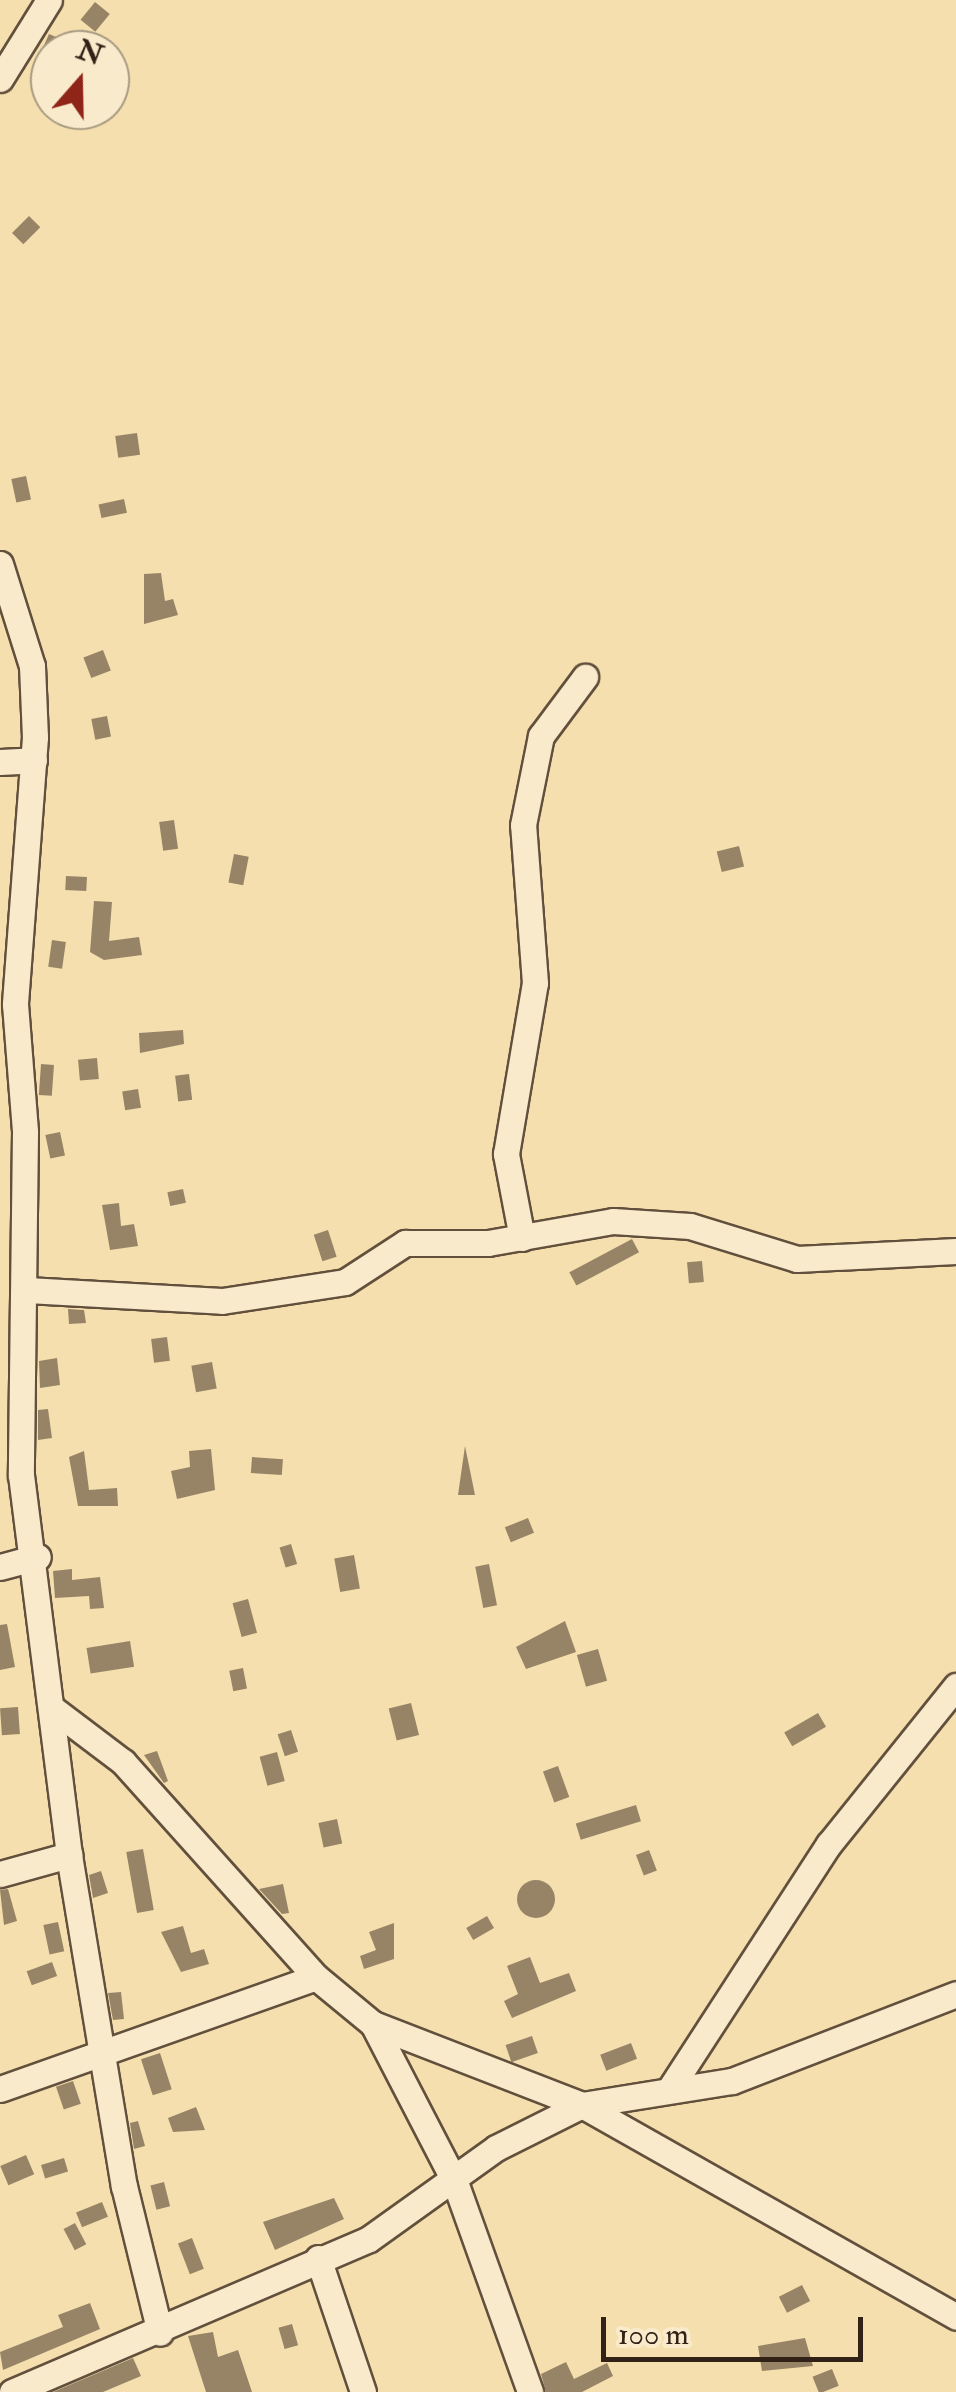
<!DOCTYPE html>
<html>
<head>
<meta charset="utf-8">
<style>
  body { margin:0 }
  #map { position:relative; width:956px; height:2392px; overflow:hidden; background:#f5dfae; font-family:"IM FELL Double Pica",serif }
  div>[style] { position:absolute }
  .building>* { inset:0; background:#978466; transform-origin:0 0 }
  .round { border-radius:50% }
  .roads { filter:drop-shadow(2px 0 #62503d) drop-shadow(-2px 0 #62503d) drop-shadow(0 2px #62503d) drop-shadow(0 -2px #62503d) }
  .minor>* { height:25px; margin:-12.5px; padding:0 12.5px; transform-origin:12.5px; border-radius:12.5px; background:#f8eaca }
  span { translate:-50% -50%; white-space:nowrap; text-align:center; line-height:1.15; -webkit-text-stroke:8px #f8eaca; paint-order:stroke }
  .north { position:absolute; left:30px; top:30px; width:100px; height:100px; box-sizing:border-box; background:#f8eaca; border:2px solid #a89a82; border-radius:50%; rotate:20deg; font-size:28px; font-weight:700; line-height:40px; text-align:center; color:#312117 }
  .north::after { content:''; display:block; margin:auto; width:35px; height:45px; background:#8f2418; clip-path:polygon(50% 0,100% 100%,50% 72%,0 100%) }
  .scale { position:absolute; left:601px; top:2317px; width:262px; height:45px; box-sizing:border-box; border:5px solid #312117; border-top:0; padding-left:12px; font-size:30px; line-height:35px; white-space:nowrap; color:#312117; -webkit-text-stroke:8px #f8eaca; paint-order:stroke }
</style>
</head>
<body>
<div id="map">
  <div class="building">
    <i style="left:95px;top:2px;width:19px;height:23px;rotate:39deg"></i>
    <i style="clip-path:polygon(49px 34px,87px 50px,42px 50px)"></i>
    <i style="left:29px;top:216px;width:16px;height:24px;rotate:45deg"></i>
    <i style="left:137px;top:433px;width:22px;height:22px;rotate:82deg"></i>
    <i style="left:26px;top:476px;width:24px;height:15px;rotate:78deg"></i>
    <i style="left:124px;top:499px;width:14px;height:26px;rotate:78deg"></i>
    <i style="clip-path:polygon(161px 573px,165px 601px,173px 599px,178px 615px,144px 624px,144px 574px)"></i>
    <i style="left:103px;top:650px;width:22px;height:21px;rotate:69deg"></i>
    <i style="left:107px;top:716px;width:21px;height:16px;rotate:79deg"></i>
    <i style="left:174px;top:820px;width:29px;height:15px;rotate:82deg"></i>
    <i style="left:739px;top:846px;width:21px;height:23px;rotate:76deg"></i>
    <i style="left:234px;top:854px;width:15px;height:29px;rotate:11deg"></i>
    <i style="left:66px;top:876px;width:21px;height:14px;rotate:3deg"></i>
    <i style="clip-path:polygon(94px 901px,112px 902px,109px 941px,139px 937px,142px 955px,104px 960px,90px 952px)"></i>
    <i style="left:52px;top:940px;width:14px;height:27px;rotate:8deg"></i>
    <i style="clip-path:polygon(183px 1030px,184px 1044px,140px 1053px,139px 1033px)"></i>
    <i style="left:97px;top:1058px;width:21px;height:19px;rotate:85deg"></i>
    <i style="left:41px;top:1064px;width:13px;height:31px;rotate:4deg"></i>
    <i style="left:189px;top:1074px;width:26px;height:14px;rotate:83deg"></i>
    <i style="left:138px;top:1089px;width:19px;height:16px;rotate:81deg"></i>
    <i style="left:60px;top:1132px;width:24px;height:15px;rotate:78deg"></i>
    <i style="left:183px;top:1189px;width:14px;height:16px;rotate:78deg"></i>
    <i style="clip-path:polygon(119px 1203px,121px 1226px,134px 1224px,138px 1246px,110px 1250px,102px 1205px)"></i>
    <i style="left:328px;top:1230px;width:28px;height:15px;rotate:72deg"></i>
    <i style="left:632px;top:1239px;width:15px;height:71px;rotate:62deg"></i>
    <i style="left:702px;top:1261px;width:21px;height:15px;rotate:85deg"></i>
    <i style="clip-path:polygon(68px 1309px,84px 1310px,86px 1323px,69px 1324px)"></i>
    <i style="left:167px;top:1337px;width:24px;height:16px;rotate:83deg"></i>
    <i style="clip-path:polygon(57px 1358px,60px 1385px,40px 1388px,39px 1361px)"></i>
    <i style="left:212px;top:1362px;width:27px;height:21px;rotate:80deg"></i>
    <i style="clip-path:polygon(48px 1409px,52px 1438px,38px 1440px,38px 1410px)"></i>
    <i style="clip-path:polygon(465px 1446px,475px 1495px,458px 1495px)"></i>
    <i style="clip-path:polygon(211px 1449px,215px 1490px,177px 1499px,171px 1471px,190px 1467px,189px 1451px)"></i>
    <i style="clip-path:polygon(84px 1451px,89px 1490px,117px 1488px,118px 1506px,78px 1506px,69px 1457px)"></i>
    <i style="left:252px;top:1457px;width:31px;height:16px;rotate:4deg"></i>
    <i style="left:528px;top:1518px;width:16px;height:25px;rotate:68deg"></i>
    <i style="left:291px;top:1544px;width:21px;height:12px;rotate:73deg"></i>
    <i style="left:354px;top:1555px;width:34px;height:20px;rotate:80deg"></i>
    <i style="left:489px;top:1564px;width:42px;height:14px;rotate:79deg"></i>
    <i style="clip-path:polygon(72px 1569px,72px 1580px,100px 1577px,104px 1608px,90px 1609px,89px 1596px,55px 1598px,53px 1571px)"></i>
    <i style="left:248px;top:1599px;width:35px;height:16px;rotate:75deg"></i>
    <i style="clip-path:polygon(565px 1621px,576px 1652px,526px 1669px,516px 1647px)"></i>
    <i style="clip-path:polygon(7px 1624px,15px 1667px,0 1670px,0 1625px)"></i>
    <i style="left:130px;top:1641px;width:26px;height:44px;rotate:81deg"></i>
    <i style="left:598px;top:1649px;width:33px;height:22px;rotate:74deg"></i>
    <i style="left:243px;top:1668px;width:21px;height:14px;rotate:79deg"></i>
    <i style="left:411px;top:1703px;width:33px;height:23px;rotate:76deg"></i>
    <i style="left:18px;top:1707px;width:27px;height:18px;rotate:86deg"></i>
    <i style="left:818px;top:1713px;width:16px;height:39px;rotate:60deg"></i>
    <i style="left:291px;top:1730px;width:23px;height:14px;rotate:72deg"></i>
    <i style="clip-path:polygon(157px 1751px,168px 1781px,164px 1783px,144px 1755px)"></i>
    <i style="left:277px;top:1752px;width:30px;height:18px;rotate:75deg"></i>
    <i style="left:558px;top:1766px;width:33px;height:16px;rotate:70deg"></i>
    <i style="left:636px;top:1805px;width:17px;height:63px;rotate:73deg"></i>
    <i style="left:337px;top:1819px;width:25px;height:19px;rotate:78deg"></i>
    <i style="left:143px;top:1849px;width:62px;height:17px;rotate:80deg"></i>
    <i style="left:649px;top:1850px;width:22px;height:14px;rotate:69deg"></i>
    <i style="clip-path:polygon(101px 1871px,108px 1893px,93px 1898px,89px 1875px)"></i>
    <i class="round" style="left:517px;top:1880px;width:38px;height:38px"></i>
    <i style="clip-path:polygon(283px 1884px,289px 1913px,282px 1914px,259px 1889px)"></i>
    <i style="clip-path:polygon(8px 1889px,17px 1921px,4px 1925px,0 1890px)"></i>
    <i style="left:487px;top:1916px;width:14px;height:24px;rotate:60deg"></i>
    <i style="left:58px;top:1922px;width:30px;height:15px;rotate:78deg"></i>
    <i style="clip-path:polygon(394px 1923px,394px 1959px,364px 1969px,360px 1956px,376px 1950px,369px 1932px)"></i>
    <i style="clip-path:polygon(183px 1926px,191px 1953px,204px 1949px,209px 1964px,181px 1972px,161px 1932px)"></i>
    <i style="clip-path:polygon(530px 1957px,540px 1983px,569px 1973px,576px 1991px,512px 2018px,504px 2001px,518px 1994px,507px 1966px)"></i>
    <i style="left:52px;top:1962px;width:15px;height:27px;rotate:70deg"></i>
    <i style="clip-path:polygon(121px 1992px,124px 2019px,113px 2020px,108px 1993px)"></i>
    <i style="left:532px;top:2036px;width:18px;height:28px;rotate:71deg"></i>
    <i style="left:631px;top:2043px;width:17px;height:33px;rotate:69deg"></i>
    <i style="left:160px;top:2053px;width:38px;height:20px;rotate:72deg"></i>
    <i style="left:73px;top:2081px;width:24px;height:18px;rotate:71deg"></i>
    <i style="clip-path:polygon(196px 2107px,205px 2130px,173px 2132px,168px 2118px)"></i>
    <i style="clip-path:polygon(138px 2121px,145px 2146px,134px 2149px,130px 2123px)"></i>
    <i style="left:26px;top:2155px;width:21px;height:28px;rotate:67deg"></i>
    <i style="left:64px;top:2158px;width:14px;height:24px;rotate:73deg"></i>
    <i style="left:164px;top:2182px;width:25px;height:14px;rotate:76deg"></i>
    <i style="clip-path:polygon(334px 2198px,344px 2219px,275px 2250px,263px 2222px)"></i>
    <i style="left:102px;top:2202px;width:16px;height:28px;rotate:68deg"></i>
    <i style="left:75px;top:2223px;width:24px;height:13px;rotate:62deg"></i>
    <i style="left:192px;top:2238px;width:33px;height:15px;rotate:69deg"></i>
    <i style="left:802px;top:2285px;width:18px;height:26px;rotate:63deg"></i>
    <i style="clip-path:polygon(90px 2303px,100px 2329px,3px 2370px,0 2352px,63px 2327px,58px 2315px)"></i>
    <i style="left:292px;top:2324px;width:22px;height:14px;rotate:74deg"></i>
    <i style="clip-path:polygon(213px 2332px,218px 2357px,238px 2350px,252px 2392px,206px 2392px,188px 2336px)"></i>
    <i style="clip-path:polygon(805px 2338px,813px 2366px,762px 2371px,758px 2346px)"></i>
    <i style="clip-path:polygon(133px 2358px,141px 2376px,103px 2392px,53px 2392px)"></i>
    <i style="clip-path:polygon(566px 2362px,574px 2379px,607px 2363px,613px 2376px,582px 2392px,546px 2392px,541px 2374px)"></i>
    <i style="left:832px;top:2369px;width:18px;height:21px;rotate:68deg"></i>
  </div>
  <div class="roads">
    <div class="minor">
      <i style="left:0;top:79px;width:93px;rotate:-58.2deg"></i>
      <i style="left:0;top:564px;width:107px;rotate:72.6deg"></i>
      <i style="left:32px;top:666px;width:71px;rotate:87.6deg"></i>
      <i style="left:35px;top:737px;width:268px;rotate:94.3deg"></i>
      <i style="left:15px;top:1004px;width:128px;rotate:85.5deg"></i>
      <i style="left:25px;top:1132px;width:343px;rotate:90.7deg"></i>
      <i style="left:21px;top:1475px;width:383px;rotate:82.8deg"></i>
      <i style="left:69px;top:1855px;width:336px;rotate:80.6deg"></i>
      <i style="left:124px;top:2186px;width:151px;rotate:76.2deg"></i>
      <i style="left:0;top:762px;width:34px;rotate:-3deg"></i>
      <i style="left:522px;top:1238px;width:86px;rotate:-100.8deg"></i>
      <i style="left:506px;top:1154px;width:173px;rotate:-80.4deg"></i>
      <i style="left:535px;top:983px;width:158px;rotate:-94.3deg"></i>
      <i style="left:523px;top:825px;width:91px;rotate:-78.6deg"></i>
      <i style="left:541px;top:736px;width:74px;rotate:-53.3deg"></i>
      <i style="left:27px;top:1290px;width:195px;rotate:3.2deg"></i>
      <i style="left:222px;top:1301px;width:124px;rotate:-8.8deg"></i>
      <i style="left:345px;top:1282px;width:72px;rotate:-33deg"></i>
      <i style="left:405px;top:1243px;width:83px"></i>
      <i style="left:488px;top:1243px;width:127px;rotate:-10deg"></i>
      <i style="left:613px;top:1221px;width:77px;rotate:3.7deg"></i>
      <i style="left:690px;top:1226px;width:112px;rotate:17.1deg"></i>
      <i style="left:797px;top:1259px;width:159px;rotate:-2.9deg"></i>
      <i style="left:0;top:1567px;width:39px;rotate:-15deg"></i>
      <i style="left:53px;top:1709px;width:88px;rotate:37.1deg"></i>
      <i style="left:123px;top:1762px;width:289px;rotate:48.1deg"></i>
      <i style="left:316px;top:1977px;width:74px;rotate:39.5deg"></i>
      <i style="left:373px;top:2024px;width:178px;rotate:62.6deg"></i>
      <i style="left:455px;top:2182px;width:223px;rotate:70.3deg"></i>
      <i style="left:0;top:1874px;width:72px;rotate:-15.4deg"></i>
      <i style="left:373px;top:2024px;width:224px;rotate:21.2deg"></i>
      <i style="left:582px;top:2105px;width:430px;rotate:29.5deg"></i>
      <i style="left:671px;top:2087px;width:290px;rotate:-57deg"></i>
      <i style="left:829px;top:1844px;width:203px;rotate:-51.2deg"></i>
      <i style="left:0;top:2089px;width:335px;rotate:-19.5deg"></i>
      <i style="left:318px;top:2258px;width:141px;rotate:71.4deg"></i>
      <i style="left:12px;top:2392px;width:388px;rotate:-23.2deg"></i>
      <i style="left:369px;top:2239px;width:156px;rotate:-35.6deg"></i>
      <i style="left:496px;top:2148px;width:96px;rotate:-26.6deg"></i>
      <i style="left:582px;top:2105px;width:152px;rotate:-9.1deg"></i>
      <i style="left:732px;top:2081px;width:240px;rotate:-21.2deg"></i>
    </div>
  </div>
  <div class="north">N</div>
  <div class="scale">100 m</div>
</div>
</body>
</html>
